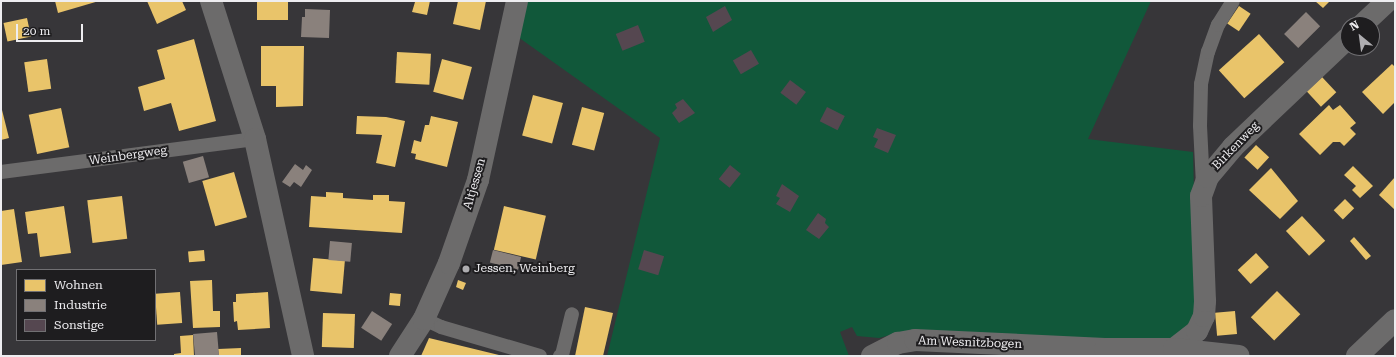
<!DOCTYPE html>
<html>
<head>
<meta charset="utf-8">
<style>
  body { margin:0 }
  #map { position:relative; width:1396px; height:357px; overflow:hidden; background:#373639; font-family:"Roboto Serif",serif }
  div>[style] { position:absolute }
  .green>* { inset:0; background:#11583a }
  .homes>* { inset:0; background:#e9c46a; transform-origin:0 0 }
  .industry>* { inset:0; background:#8a817c; transform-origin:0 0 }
  .building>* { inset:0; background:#554750; transform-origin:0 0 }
  .lane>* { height:14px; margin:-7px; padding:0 7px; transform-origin:7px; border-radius:7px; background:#6c6b6b }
  .street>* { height:22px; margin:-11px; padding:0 11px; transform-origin:11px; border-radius:11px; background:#6c6b6b }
  .dots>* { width:11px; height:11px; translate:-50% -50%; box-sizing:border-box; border:2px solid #1e1d1f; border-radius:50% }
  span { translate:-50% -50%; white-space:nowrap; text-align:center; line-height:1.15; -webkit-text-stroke:4px #1e1d1f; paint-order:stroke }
  .street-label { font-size:12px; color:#eeedf0 }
  .poi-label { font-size:12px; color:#eeedf0 }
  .left { translate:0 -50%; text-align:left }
  .frame { position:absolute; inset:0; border:2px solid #eeedf0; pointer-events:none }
  .legend { position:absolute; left:16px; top:269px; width:140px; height:72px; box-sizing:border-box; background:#1e1d1f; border:1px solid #717073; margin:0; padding:5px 7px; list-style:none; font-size:12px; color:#eeedf0 }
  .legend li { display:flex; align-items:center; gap:8px; height:20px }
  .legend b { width:20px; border:1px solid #717073 }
  .north { position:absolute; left:1340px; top:16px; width:40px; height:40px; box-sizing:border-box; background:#1e1d1f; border:1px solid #717073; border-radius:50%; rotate:331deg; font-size:11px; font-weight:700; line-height:16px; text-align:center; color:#eeedf0 }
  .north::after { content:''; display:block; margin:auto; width:14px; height:18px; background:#aeadb0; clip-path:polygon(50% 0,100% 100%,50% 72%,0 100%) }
  .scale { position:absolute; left:16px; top:24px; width:67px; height:18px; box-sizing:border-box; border:2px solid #eeedf0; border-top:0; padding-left:5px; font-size:12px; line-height:14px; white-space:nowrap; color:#eeedf0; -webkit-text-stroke:3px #1e1d1f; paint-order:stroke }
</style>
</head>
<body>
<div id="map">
  <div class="green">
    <i style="clip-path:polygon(527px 1px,1151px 1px,1088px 139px,1193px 152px,1197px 317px,1170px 342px,894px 334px,879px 338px,857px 336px,852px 327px,840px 332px,849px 356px,607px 356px,660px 138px,518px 37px)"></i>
  </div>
  <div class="homes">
    <i style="clip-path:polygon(55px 1px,99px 1px,58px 13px)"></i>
    <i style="clip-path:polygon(147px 1px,182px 1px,186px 10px,157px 24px)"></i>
    <i style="left:257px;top:1px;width:31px;height:19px"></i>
    <i style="clip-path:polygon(430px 1px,427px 15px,412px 12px,415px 2px,412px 1px)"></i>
    <i style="clip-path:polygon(458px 1px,486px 1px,480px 30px,453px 24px)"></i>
    <i style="clip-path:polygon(1315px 1px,1330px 1px,1323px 8px)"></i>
    <i style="left:1239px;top:6px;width:14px;height:21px;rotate:34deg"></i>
    <i style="left:27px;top:18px;width:19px;height:24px;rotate:78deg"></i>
    <i style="left:1259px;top:34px;width:38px;height:54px;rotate:48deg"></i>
    <i style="clip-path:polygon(194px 39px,216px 121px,179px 131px,171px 103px,144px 111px,138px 87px,165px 79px,157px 50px)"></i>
    <i style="clip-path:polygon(261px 46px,304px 46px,303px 106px,276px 107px,276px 86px,261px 86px)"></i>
    <i style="left:397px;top:52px;width:34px;height:31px;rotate:3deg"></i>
    <i style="left:47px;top:59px;width:30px;height:23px;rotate:82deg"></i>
    <i style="left:442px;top:59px;width:31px;height:34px;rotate:15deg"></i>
    <i style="clip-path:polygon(1392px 64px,1395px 67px,1395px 102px,1383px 114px,1362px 92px)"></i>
    <i style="left:1322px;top:77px;width:21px;height:21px;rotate:47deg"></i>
    <i style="left:533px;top:95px;width:31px;height:42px;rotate:15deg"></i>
    <i style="clip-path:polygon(1329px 105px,1333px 110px,1340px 105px,1356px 123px,1350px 128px,1356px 134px,1344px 146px,1340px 142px,1333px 142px,1320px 155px,1299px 134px)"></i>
    <i style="clip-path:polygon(1px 106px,9px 138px,1px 140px)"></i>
    <i style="left:582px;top:107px;width:23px;height:39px;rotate:15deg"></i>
    <i style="left:61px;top:108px;width:40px;height:33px;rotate:78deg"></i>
    <i style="clip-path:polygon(357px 116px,386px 117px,405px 121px,395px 167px,376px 163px,382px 135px,356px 134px)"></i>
    <i style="clip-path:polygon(431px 116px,458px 122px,447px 167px,415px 159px,416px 154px,411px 153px,414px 140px,421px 142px,425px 125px,429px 125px)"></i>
    <i style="left:1256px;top:145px;width:18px;height:17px;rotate:43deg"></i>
    <i style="clip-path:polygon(1353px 166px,1373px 186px,1360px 198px,1352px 190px,1356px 186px,1344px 175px)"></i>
    <i style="clip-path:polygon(1271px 168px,1298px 201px,1280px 219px,1249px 190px)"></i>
    <i style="left:234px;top:172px;width:47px;height:33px;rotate:74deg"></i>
    <i style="clip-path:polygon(1395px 177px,1395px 210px,1379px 195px)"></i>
    <i style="clip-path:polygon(326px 192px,343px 193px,343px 198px,373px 200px,373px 195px,389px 195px,389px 201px,405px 202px,402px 233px,309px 227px,311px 196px,326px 197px)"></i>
    <i style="left:122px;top:196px;width:43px;height:35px;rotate:83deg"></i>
    <i style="left:1345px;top:199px;width:13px;height:16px;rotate:45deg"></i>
    <i style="clip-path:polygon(64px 206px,71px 253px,40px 257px,37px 233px,28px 234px,25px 212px)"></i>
    <i style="left:504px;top:206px;width:43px;height:45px;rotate:13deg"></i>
    <i style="clip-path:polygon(14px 209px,22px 262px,1px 265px,1px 211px)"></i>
    <i style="left:1302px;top:216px;width:34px;height:22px;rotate:47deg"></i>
    <i style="clip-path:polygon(1354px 237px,1371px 256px,1366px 260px,1350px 241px)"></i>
    <i style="left:204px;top:250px;width:11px;height:16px;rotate:85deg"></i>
    <i style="left:1256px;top:253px;width:19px;height:25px;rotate:47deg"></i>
    <i style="left:313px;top:258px;width:32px;height:33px;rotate:5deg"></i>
    <i style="clip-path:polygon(212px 280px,213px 311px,220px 311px,220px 327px,193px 328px,190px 281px)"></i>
    <i style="clip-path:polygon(458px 280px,466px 283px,463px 290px,456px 287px)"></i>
    <i style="left:1277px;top:291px;width:33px;height:37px;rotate:45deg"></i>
    <i style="left:180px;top:292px;width:31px;height:25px;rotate:86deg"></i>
    <i style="clip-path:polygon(268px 292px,270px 328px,238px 330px,237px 321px,234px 322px,233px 302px,236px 302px,236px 294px)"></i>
    <i style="left:390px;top:293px;width:11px;height:12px;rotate:5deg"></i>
    <i style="clip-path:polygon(585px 307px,613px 313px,603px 356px,575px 356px)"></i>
    <i style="left:1235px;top:311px;width:23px;height:20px;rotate:85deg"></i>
    <i style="left:323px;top:313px;width:32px;height:34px;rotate:2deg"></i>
    <i style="clip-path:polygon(193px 335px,194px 356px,174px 356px,174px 354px,181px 353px,180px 336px)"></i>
    <i style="clip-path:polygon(429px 338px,499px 355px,499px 356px,421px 356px)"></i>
    <i style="clip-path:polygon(241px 348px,241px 356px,219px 356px,218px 349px)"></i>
  </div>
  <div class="industry">
    <i style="clip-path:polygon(305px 9px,330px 10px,329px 38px,301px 37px,302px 17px,305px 17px)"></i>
    <i style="left:1306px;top:12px;width:20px;height:31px;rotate:45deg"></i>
    <i style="left:203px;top:156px;width:22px;height:21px;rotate:74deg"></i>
    <i style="clip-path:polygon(295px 164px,303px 170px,306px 165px,312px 170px,301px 187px,294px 182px,290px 187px,282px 182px)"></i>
    <i style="left:330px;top:241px;width:22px;height:19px;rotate:5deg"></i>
    <i style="left:493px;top:250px;width:29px;height:13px;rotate:14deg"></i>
    <i style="left:372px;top:311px;width:24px;height:20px;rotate:33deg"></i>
    <i style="left:217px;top:332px;width:24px;height:24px;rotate:85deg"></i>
  </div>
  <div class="building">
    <i style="clip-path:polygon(725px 6px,732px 20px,713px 32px,706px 17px)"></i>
    <i style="left:638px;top:25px;width:18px;height:24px;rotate:68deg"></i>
    <i style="left:751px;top:50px;width:16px;height:21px;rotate:60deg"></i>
    <i style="left:790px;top:80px;width:20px;height:16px;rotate:37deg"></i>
    <i style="clip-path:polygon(683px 99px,695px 113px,679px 123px,672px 113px,677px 108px,675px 104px)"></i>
    <i style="left:827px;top:107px;width:20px;height:16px;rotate:27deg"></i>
    <i style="clip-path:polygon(877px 128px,896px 135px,888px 153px,874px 147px,878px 139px,873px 137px)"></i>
    <i style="left:730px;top:165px;width:14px;height:18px;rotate:39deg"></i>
    <i style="clip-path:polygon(782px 184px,799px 196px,790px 212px,776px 204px,780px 198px,776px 196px)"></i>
    <i style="clip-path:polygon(818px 213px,826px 219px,825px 223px,829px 227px,819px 239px,806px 230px)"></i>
    <i style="left:644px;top:250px;width:21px;height:20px;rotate:17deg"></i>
  </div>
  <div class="lane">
    <i style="left:1px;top:172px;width:256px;rotate:-7.4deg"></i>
    <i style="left:1203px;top:185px;width:59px;rotate:-92.9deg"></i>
    <i style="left:1200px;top:126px;width:42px;rotate:-88.6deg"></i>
    <i style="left:1201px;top:84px;width:33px;rotate:-78deg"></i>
    <i style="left:1208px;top:52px;width:29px;rotate:-70deg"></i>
    <i style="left:1218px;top:25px;width:28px;rotate:-58deg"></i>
    <i style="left:424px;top:319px;width:19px;rotate:25deg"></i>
    <i style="left:441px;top:327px;width:103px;rotate:16.3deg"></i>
    <i style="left:560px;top:356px;width:2px;rotate:-27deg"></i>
    <i style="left:562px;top:355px;width:42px;rotate:-76.3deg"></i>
  </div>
  <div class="street">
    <i style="left:211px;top:1px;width:145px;rotate:72.3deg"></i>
    <i style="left:255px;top:139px;width:222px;rotate:77.5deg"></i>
    <i style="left:1363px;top:24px;width:34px;rotate:-43deg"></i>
    <i style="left:1174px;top:349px;width:29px;rotate:-38deg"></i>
    <i style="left:1197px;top:331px;width:17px;rotate:-65deg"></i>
    <i style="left:1204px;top:316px;width:15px;rotate:-86deg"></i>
    <i style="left:1205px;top:301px;width:105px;rotate:-92.2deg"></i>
    <i style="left:1201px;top:196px;width:20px;rotate:-70deg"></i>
    <i style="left:1208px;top:177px;width:39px;rotate:-50deg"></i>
    <i style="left:1233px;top:147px;width:158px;rotate:-43.5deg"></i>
    <i style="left:400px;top:356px;width:44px;rotate:-57deg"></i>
    <i style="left:424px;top:319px;width:61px;rotate:-65.9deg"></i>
    <i style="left:449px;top:263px;width:88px;rotate:-70.7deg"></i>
    <i style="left:478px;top:180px;width:183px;rotate:-77.7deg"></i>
    <i style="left:872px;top:356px;width:29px;rotate:-27deg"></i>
    <i style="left:898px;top:343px;width:17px;rotate:-10deg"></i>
    <i style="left:915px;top:340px;width:190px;rotate:2.7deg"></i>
    <i style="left:1105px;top:349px;width:69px"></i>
    <i style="left:1174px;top:349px;width:65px;rotate:6.1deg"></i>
    <i style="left:1357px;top:356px;width:52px;rotate:-43.5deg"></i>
  </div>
  <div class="dots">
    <i style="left:466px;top:269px;background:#aeadb0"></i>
  </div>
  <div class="street-label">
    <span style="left:1236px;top:146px;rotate:-46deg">Birkenweg</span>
    <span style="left:128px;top:156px;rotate:-8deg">Weinbergweg</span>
    <span style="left:475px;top:184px;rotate:-74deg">Altjessen</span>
    <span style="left:970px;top:343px;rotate:2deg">Am Wesnitzbogen</span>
  </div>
  <div class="poi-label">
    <span class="left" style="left:474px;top:269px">Jessen, Weinberg</span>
  </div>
  <div class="frame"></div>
  <ul class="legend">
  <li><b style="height:11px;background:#e9c46a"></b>Wohnen</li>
  <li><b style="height:11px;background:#8a817c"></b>Industrie</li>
  <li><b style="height:11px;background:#554750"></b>Sonstige</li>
  </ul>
  <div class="north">N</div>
  <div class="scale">20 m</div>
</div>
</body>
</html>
